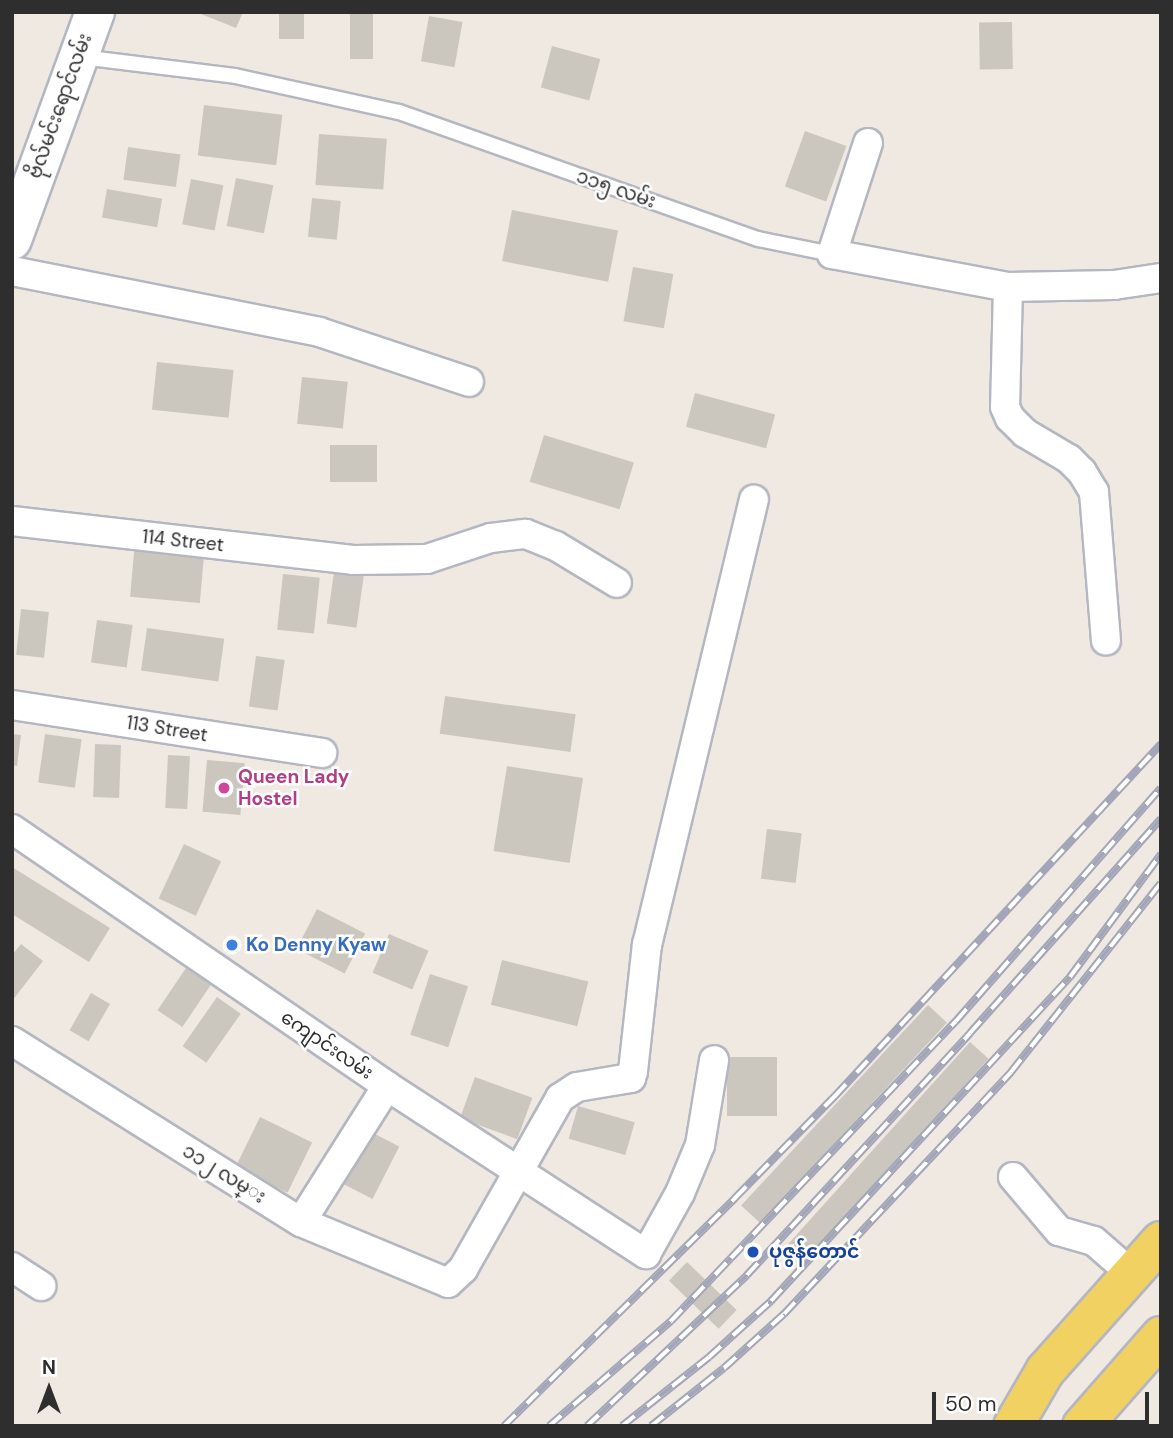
<!DOCTYPE html>
<html>
<head>
<meta charset="utf-8">
<style>
  body { margin:0 }
  #map { position:relative; width:1173px; height:1438px; overflow:hidden; background:#efe9e1; font-family:"DM Sans","Noto Sans Myanmar",sans-serif }
  div>[style] { position:absolute }
  .building>* { inset:0; background:#cbc7bf; transform-origin:0 0 }
  .roads { filter:drop-shadow(2px 0 #b4b7c1) drop-shadow(-2px 0 #b4b7c1) drop-shadow(0 2px #b4b7c1) drop-shadow(0 -2px #b4b7c1) }
  .lane>* { height:14px; margin:-7px; padding:0 7px; transform-origin:7px; border-radius:7px; background:#fff }
  .street>* { height:28px; margin:-14px; padding:0 14px; transform-origin:14px; border-radius:14px; background:#fff }
  .secondary>* { height:38px; margin:-19px; padding:0 19px; transform-origin:19px; border-radius:19px; background:#fff }
  .primary>* { height:38px; margin:-19px; padding:0 19px; transform-origin:19px; border-radius:19px; background:#f2d163 }
  .rail>* { height:8px; margin-top:-4px; transform-origin:0; background:repeating-linear-gradient(90deg,#fff 0 16px,#a3a6b8 0 32px); box-sizing:border-box; border-block:2px solid #a3a6b8 }
  .dots>* { width:19px; height:19px; translate:-50% -50%; box-sizing:border-box; border:4px solid #fff; border-radius:50% }
  span { translate:-50% -50%; white-space:nowrap; text-align:center; line-height:1.15; -webkit-text-stroke:5px #fff; paint-order:stroke }
  .street-label { font-size:19px; color:#2e2e2e }
  .hotel-label { font-size:19px; color:#b23c85; font-weight:700 }
  .left { translate:0 -50%; text-align:left }
  .shop-label { font-size:19px; color:#366cbe; font-weight:700 }
  .transit-label { font-size:19px; color:#164399; font-weight:700 }
  .frame { position:absolute; inset:0; border:14px solid #2e2e2e; pointer-events:none }
  .north { position:absolute; left:14px; top:1354px; width:70px; height:70px; -webkit-text-stroke:5px #fff; paint-order:stroke; rotate:0deg; font-size:19px; font-weight:700; line-height:28px; text-align:center; color:#2e2e2e }
  .north::after { content:''; display:block; margin:auto; width:24px; height:32px; background:#2e2e2e; clip-path:polygon(50% 0,100% 100%,50% 72%,0 100%) }
  .scale { position:absolute; left:932px; top:1392px; width:217px; height:32px; box-sizing:border-box; border:4px solid #2e2e2e; border-top:0; padding-left:9px; font-size:21px; line-height:24px; white-space:nowrap; color:#2e2e2e; -webkit-text-stroke:5px #fff; paint-order:stroke }
</style>
</head>
<body>
<div id="map">
  <div class="building">
    <i style="clip-path:polygon(196px 12px,243px 12px,236px 28px)"></i>
    <i style="left:279px;top:12px;width:25px;height:27px"></i>
    <i style="left:350px;top:12px;width:23px;height:47px"></i>
    <i style="left:429px;top:16px;width:34px;height:46px;rotate:10deg"></i>
    <i style="left:1012px;top:22px;width:47px;height:33px;rotate:89deg"></i>
    <i style="left:552px;top:46px;width:50px;height:43px;rotate:15deg"></i>
    <i style="left:204px;top:105px;width:79px;height:51px;rotate:7deg"></i>
    <i style="left:805px;top:131px;width:44px;height:59px;rotate:20deg"></i>
    <i style="left:319px;top:134px;width:68px;height:51px;rotate:4deg"></i>
    <i style="left:128px;top:147px;width:53px;height:33px;rotate:8deg"></i>
    <i style="left:236px;top:178px;width:38px;height:49px;rotate:11deg"></i>
    <i style="left:191px;top:179px;width:33px;height:46px;rotate:11deg"></i>
    <i style="left:107px;top:189px;width:56px;height:29px;rotate:10deg"></i>
    <i style="left:312px;top:198px;width:29px;height:39px;rotate:6deg"></i>
    <i style="left:512px;top:210px;width:108px;height:52px;rotate:11deg"></i>
    <i style="left:633px;top:267px;width:41px;height:55px;rotate:10deg"></i>
    <i style="left:157px;top:362px;width:77px;height:48px;rotate:6deg"></i>
    <i style="left:302px;top:377px;width:46px;height:47px;rotate:6deg"></i>
    <i style="left:695px;top:393px;width:83px;height:35px;rotate:15deg"></i>
    <i style="left:544px;top:435px;width:94px;height:49px;rotate:17deg"></i>
    <i style="left:330px;top:445px;width:47px;height:37px"></i>
    <i style="left:135px;top:541px;width:70px;height:56px;rotate:5deg"></i>
    <i style="left:334px;top:572px;width:30px;height:52px;rotate:8deg"></i>
    <i style="left:283px;top:574px;width:37px;height:56px;rotate:6deg"></i>
    <i style="left:21px;top:609px;width:28px;height:46px;rotate:6deg"></i>
    <i style="left:97px;top:620px;width:36px;height:43px;rotate:8deg"></i>
    <i style="left:147px;top:628px;width:78px;height:43px;rotate:8deg"></i>
    <i style="left:256px;top:656px;width:29px;height:51px;rotate:8deg"></i>
    <i style="left:445px;top:696px;width:132px;height:38px;rotate:8deg"></i>
    <i style="clip-path:polygon(12px 734px,21px 735px,17px 766px,12px 765px)"></i>
    <i style="left:45px;top:734px;width:37px;height:49px;rotate:8deg"></i>
    <i style="left:95px;top:744px;width:26px;height:53px;rotate:2deg"></i>
    <i style="left:168px;top:755px;width:22px;height:53px;rotate:3deg"></i>
    <i style="left:207px;top:760px;width:38px;height:52px;rotate:5deg"></i>
    <i style="left:507px;top:766px;width:77px;height:86px;rotate:9deg"></i>
    <i style="left:767px;top:829px;width:35px;height:50px;rotate:7deg"></i>
    <i style="left:184px;top:844px;width:41px;height:60px;rotate:25deg"></i>
    <i style="clip-path:polygon(12px 867px,110px 928px,89px 962px,12px 914px)"></i>
    <i style="left:317px;top:909px;width:54px;height:45px;rotate:27deg"></i>
    <i style="left:389px;top:934px;width:43px;height:42px;rotate:23deg"></i>
    <i style="clip-path:polygon(21px 944px,43px 961px,12px 1001px,12px 955px)"></i>
    <i style="left:502px;top:960px;width:89px;height:46px;rotate:14deg"></i>
    <i style="left:186px;top:968px;width:30px;height:51px;rotate:34deg"></i>
    <i style="left:430px;top:974px;width:40px;height:64px;rotate:18deg"></i>
    <i style="left:91px;top:993px;width:22px;height:43px;rotate:30deg"></i>
    <i style="left:217px;top:997px;width:29px;height:60px;rotate:35deg"></i>
    <i style="left:928px;top:1005px;width:26px;height:274px;rotate:43deg"></i>
    <i style="left:970px;top:1042px;width:25px;height:272px;rotate:42deg"></i>
    <i style="left:727px;top:1057px;width:50px;height:59px"></i>
    <i style="left:475px;top:1077px;width:61px;height:44px;rotate:20deg"></i>
    <i style="left:578px;top:1106px;width:59px;height:34px;rotate:16deg"></i>
    <i style="left:260px;top:1117px;width:58px;height:56px;rotate:26deg"></i>
    <i style="left:369px;top:1131px;width:34px;height:59px;rotate:27deg"></i>
    <i style="left:687px;top:1262px;width:69px;height:26px;rotate:44deg"></i>
  </div>
  <div class="roads">
    <div class="lane">
      <i style="left:81px;top:57px;width:155px;rotate:7deg"></i>
      <i style="left:235px;top:76px;width:168px;rotate:12.4deg"></i>
      <i style="left:399px;top:112px;width:381px;rotate:19.5deg"></i>
      <i style="left:758px;top:239px;width:76px;rotate:11.5deg"></i>
    </div>
    <div class="street">
      <i style="left:868px;top:143px;width:117px;rotate:108deg"></i>
      <i style="left:832px;top:254px;width:179px;rotate:10.6deg"></i>
      <i style="left:1008px;top:287px;width:106px;rotate:-1.1deg"></i>
      <i style="left:1114px;top:285px;width:48px;rotate:-8.5deg"></i>
      <i style="left:12px;top:271px;width:313px;rotate:11.2deg"></i>
      <i style="left:319px;top:332px;width:158px;rotate:18.4deg"></i>
      <i style="left:1008px;top:287px;width:120px;rotate:91.4deg"></i>
      <i style="left:1005px;top:407px;width:12px;rotate:66deg"></i>
      <i style="left:1010px;top:418px;width:21px;rotate:45deg"></i>
      <i style="left:1025px;top:433px;width:51px;rotate:30.6deg"></i>
      <i style="left:1069px;top:459px;width:18px;rotate:45deg"></i>
      <i style="left:1082px;top:472px;width:23px;rotate:59deg"></i>
      <i style="left:1094px;top:492px;width:149px;rotate:85.4deg"></i>
      <i style="left:12px;top:521px;width:343px;rotate:6.5deg"></i>
      <i style="left:353px;top:560px;width:74px;rotate:-0.8deg"></i>
      <i style="left:427px;top:559px;width:67px;rotate:-18.2deg"></i>
      <i style="left:491px;top:538px;width:35px;rotate:-7deg"></i>
      <i style="left:526px;top:534px;width:32px;rotate:22deg"></i>
      <i style="left:556px;top:546px;width:71px;rotate:31.2deg"></i>
      <i style="left:12px;top:705px;width:314px;rotate:8.8deg"></i>
      <i style="left:12px;top:829px;width:455px;rotate:34.4deg"></i>
      <i style="left:387px;top:1086px;width:309px;rotate:33deg"></i>
      <i style="left:646px;top:1254px;width:70px;rotate:-60.9deg"></i>
      <i style="left:680px;top:1193px;width:52px;rotate:-67.4deg"></i>
      <i style="left:700px;top:1145px;width:86px;rotate:-80.6deg"></i>
      <i style="left:12px;top:1041px;width:341px;rotate:32.1deg"></i>
      <i style="left:301px;top:1222px;width:159px;rotate:22.5deg"></i>
      <i style="left:448px;top:1283px;width:21px;rotate:-43deg"></i>
      <i style="left:463px;top:1269px;width:197px;rotate:-60.4deg"></i>
      <i style="left:560px;top:1098px;width:20px;rotate:-33deg"></i>
      <i style="left:577px;top:1087px;width:55px;rotate:-9.5deg"></i>
      <i style="left:631px;top:1078px;width:7px;rotate:-74deg"></i>
      <i style="left:633px;top:1071px;width:127px;rotate:-83.7deg"></i>
      <i style="left:647px;top:945px;width:458px;rotate:-76.5deg"></i>
      <i style="left:1013px;top:1177px;width:71px;rotate:49.6deg"></i>
      <i style="left:1059px;top:1231px;width:36px;rotate:16deg"></i>
      <i style="left:1094px;top:1241px;width:52px;rotate:41.1deg"></i>
      <i style="left:301px;top:1222px;width:161px;rotate:-57.7deg"></i>
      <i style="left:12px;top:1267px;width:35px;rotate:33deg"></i>
    </div>
    <div class="secondary">
      <i style="left:12px;top:240px;width:243px;rotate:-70deg"></i>
    </div>
    <div class="primary">
      <i style="left:1013px;top:1426px;width:64px;rotate:-59.8deg"></i>
      <i style="left:1045px;top:1371px;width:174px;rotate:-48.3deg"></i>
      <i style="left:1082px;top:1426px;width:120px;rotate:-48.7deg"></i>
    </div>
  </div>
  <div class="rail">
    <i style="left:504px;top:1426px;width:325px;rotate:-44.6deg"></i>
    <i style="left:735px;top:1198px;width:143px;rotate:-45.6deg"></i>
    <i style="left:835px;top:1096px;width:480px;rotate:-47.2deg"></i>
    <i style="left:549px;top:1426px;width:161px;rotate:-40.7deg"></i>
    <i style="left:671px;top:1321px;width:87px;rotate:-46.4deg"></i>
    <i style="left:731px;top:1258px;width:327px;rotate:-46.5deg"></i>
    <i style="left:956px;top:1021px;width:310px;rotate:-48.7deg"></i>
    <i style="left:587px;top:1426px;width:220px;rotate:-43.3deg"></i>
    <i style="left:747px;top:1275px;width:329px;rotate:-47.3deg"></i>
    <i style="left:970px;top:1033px;width:287px;rotate:-48.3deg"></i>
    <i style="left:622px;top:1426px;width:111px;rotate:-38.4deg"></i>
    <i style="left:709px;top:1357px;width:84px;rotate:-42.1deg"></i>
    <i style="left:771px;top:1301px;width:441px;rotate:-47.3deg"></i>
    <i style="left:1070px;top:977px;width:153px;rotate:-53.5deg"></i>
    <i style="left:651px;top:1426px;width:93px;rotate:-38.5deg"></i>
    <i style="left:724px;top:1368px;width:81px;rotate:-42deg"></i>
    <i style="left:784px;top:1314px;width:332px;rotate:-46.8deg"></i>
    <i style="left:1011px;top:1072px;width:241px;rotate:-51.6deg"></i>
  </div>
  <div class="dots">
    <i style="left:224px;top:788px;background:#d1479c"></i>
    <i style="left:232px;top:945px;background:#3f7fe0"></i>
    <i style="left:753px;top:1252px;background:#1a4fb4"></i>
  </div>
  <div class="street-label">
    <span style="left:60px;top:106px;rotate:-70deg">ဗိုလ်မင်းရောင်လမ်း</span>
    <span style="left:616px;top:189px;rotate:19deg">၁၁၅ လမ်း</span>
    <span style="left:183px;top:541px;rotate:6deg">114 Street</span>
    <span style="left:167px;top:729px;rotate:9deg">113 Street</span>
    <span style="left:327px;top:1045px;rotate:34deg">ကျောင်းလမ်း</span>
    <span style="left:224px;top:1174px;rotate:32deg">၁၁၂ လမ္း</span>
  </div>
  <div class="hotel-label">
    <span class="left" style="left:238px;top:788px">Queen Lady<br>Hostel</span>
  </div>
  <div class="shop-label">
    <span class="left" style="left:246px;top:945px">Ko Denny Kyaw</span>
  </div>
  <div class="transit-label">
    <span class="left" style="left:769px;top:1252px">ပုဇွန်တောင်</span>
  </div>
  <div class="frame"></div>
  <div class="north">N</div>
  <div class="scale">50 m</div>
</div>
</body>
</html>
